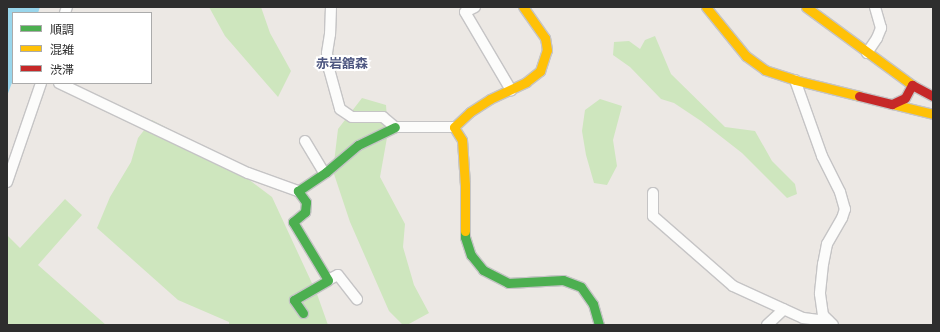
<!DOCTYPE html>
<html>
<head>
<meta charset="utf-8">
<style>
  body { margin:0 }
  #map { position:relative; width:940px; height:332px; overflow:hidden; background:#ece8e4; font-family:"Fira Sans Condensed","Noto Sans JP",sans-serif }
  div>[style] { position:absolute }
  .green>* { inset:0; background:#cee6be }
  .water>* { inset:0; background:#99d6ec }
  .roads { filter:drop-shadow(1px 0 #c5c4c5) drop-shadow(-1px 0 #c5c4c5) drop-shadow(0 1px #c5c4c5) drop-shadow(0 -1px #c5c4c5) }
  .street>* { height:10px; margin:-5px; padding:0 5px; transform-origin:5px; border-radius:5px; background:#fcfcfb }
  .fast>* { height:9px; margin:-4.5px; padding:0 4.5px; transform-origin:4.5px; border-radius:4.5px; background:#4caf50 }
  .slow>* { height:9px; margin:-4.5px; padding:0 4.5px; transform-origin:4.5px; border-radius:4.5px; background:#ffc107 }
  .jam>* { height:9px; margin:-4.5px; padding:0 4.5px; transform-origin:4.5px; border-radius:4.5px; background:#c62828 }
  span { translate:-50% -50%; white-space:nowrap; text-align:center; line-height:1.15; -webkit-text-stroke:4px #fff; paint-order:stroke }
  .quarter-label { font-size:13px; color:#4d5680; font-weight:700 }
  .frame { position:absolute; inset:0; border:8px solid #2e2e2e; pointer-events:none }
  .legend { position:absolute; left:12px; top:12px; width:140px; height:72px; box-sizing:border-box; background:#fff; border:1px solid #ababab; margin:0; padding:5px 7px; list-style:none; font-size:12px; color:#2e2e2e }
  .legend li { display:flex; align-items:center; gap:8px; height:20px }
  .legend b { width:20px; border:1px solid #ababab }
</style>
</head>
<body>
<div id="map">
  <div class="green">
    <i style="clip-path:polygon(209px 7px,261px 7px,270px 33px,291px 71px,278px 97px,225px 36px)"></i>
    <i style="clip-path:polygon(655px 36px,671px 74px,725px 127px,755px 131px,772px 161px,795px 184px,797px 194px,787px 198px,742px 153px,701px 121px,674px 103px,661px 99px,630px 67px,613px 55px,614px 42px,629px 41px,640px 49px,645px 40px)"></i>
    <i style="clip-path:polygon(362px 98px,386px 105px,388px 132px,380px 177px,405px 224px,403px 247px,414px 285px,429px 313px,407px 325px,403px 325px,389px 311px,350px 222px,333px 171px,338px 129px)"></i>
    <i style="clip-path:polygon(600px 99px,622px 106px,613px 140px,617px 166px,607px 185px,594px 183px,586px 155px,582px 131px,585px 110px)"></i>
    <i style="clip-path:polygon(152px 120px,211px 151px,272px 197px,317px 294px,328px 325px,229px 325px,229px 322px,178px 300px,97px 228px,110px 197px,131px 162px,138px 138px)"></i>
    <i style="clip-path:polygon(65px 199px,82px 215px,38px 265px,106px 325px,7px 325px,7px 235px,20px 248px)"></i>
  </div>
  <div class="water">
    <i style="clip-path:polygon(7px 7px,40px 7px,38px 13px,13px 13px,13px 80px,7px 96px)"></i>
  </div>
  <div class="roads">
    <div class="street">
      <i style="left:331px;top:7px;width:27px;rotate:92deg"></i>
      <i style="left:330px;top:34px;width:19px;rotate:99deg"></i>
      <i style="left:327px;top:53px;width:16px;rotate:83deg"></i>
      <i style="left:329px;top:69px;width:41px;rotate:74.6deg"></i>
      <i style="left:340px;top:109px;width:14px;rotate:34deg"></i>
      <i style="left:352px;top:117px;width:31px"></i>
      <i style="left:383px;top:117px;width:16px;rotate:40deg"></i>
      <i style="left:395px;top:127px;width:59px"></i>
      <i style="left:475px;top:7px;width:11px;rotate:153deg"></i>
      <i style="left:465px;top:12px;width:91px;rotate:59.5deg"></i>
      <i style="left:65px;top:13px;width:6px;rotate:-72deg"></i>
      <i style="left:867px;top:53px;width:18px;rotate:-56deg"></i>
      <i style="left:877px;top:38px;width:11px;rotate:-68deg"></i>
      <i style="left:881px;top:28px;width:22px;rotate:-106deg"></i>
      <i style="left:795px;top:80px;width:81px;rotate:70.4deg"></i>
      <i style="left:822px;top:156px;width:40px;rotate:63.4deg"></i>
      <i style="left:840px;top:192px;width:18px;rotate:74deg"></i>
      <i style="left:845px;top:209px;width:9px;rotate:108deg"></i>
      <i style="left:842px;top:218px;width:30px;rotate:120deg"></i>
      <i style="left:827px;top:244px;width:20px;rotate:101deg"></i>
      <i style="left:823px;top:264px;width:30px;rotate:96deg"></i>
      <i style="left:820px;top:294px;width:21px;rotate:82deg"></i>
      <i style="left:823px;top:315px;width:14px;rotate:45deg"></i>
      <i style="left:59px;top:83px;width:209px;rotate:25.5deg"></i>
      <i style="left:248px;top:173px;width:53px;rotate:19.8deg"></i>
      <i style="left:305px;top:141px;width:37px;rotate:59deg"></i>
      <i style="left:7px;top:182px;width:105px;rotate:-71deg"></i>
      <i style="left:653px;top:193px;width:23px;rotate:90deg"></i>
      <i style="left:653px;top:216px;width:106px;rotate:41.2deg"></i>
      <i style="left:733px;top:286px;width:77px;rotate:24.6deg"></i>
      <i style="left:803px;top:318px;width:26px;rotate:7deg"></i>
      <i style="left:328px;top:280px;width:11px;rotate:-27deg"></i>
      <i style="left:338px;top:275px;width:31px;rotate:52deg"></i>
      <i style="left:767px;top:325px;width:23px;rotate:-43deg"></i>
    </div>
    <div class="fast">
      <i style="left:465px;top:231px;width:6px;rotate:90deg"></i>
      <i style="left:465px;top:237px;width:19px;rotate:72deg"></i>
      <i style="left:471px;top:255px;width:19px;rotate:51deg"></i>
      <i style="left:483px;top:270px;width:28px;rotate:27deg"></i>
      <i style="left:508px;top:283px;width:55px;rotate:-3.1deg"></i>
      <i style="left:563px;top:280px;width:19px;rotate:21deg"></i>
      <i style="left:581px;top:287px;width:21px;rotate:55deg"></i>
      <i style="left:593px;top:304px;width:22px;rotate:74deg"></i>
      <i style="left:303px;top:313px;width:16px;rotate:-125deg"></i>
      <i style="left:294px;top:300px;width:39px;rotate:-30deg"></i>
      <i style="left:328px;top:280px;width:68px;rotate:-121.1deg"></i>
      <i style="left:293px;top:222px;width:16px;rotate:-40deg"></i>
      <i style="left:305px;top:212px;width:10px;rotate:-84deg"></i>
      <i style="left:306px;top:202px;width:14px;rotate:-126deg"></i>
      <i style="left:298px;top:191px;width:34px;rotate:-34deg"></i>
      <i style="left:326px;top:172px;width:42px;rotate:-40.2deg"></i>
      <i style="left:358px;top:145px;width:41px;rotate:-25.9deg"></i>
    </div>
    <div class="slow">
      <i style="left:706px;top:7px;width:63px;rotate:50.8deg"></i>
      <i style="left:746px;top:56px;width:24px;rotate:36deg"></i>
      <i style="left:765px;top:70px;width:32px;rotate:18deg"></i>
      <i style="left:795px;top:80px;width:66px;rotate:14deg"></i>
      <i style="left:806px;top:7px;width:132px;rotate:36.3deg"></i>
      <i style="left:892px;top:104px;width:42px;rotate:13.7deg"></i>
      <i style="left:465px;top:231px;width:46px;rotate:-90deg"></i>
      <i style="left:465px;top:185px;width:45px;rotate:-93.8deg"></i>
      <i style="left:462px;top:140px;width:15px;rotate:-122deg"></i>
      <i style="left:454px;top:127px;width:22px;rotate:-43deg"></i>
      <i style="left:470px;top:112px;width:24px;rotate:-33deg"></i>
      <i style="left:490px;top:99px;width:40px;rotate:-25deg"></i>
      <i style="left:526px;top:82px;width:18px;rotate:-38deg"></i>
      <i style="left:540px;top:71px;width:22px;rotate:-72deg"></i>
      <i style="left:547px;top:50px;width:12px;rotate:-99deg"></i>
      <i style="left:545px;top:38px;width:38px;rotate:-125deg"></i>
    </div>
    <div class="jam">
      <i style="left:859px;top:96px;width:34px;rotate:14deg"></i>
      <i style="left:892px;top:104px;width:14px;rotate:-25deg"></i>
      <i style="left:905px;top:98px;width:15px;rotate:-62deg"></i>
      <i style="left:912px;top:85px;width:24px;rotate:28deg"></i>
    </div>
  </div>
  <div class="quarter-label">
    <span style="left:342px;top:64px">赤岩舘森</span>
  </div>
  <div class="frame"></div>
  <ul class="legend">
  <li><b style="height:5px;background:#4caf50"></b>順調</li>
  <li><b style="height:5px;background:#ffc107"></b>混雑</li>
  <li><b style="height:5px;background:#c62828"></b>渋滞</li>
  </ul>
</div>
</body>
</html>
